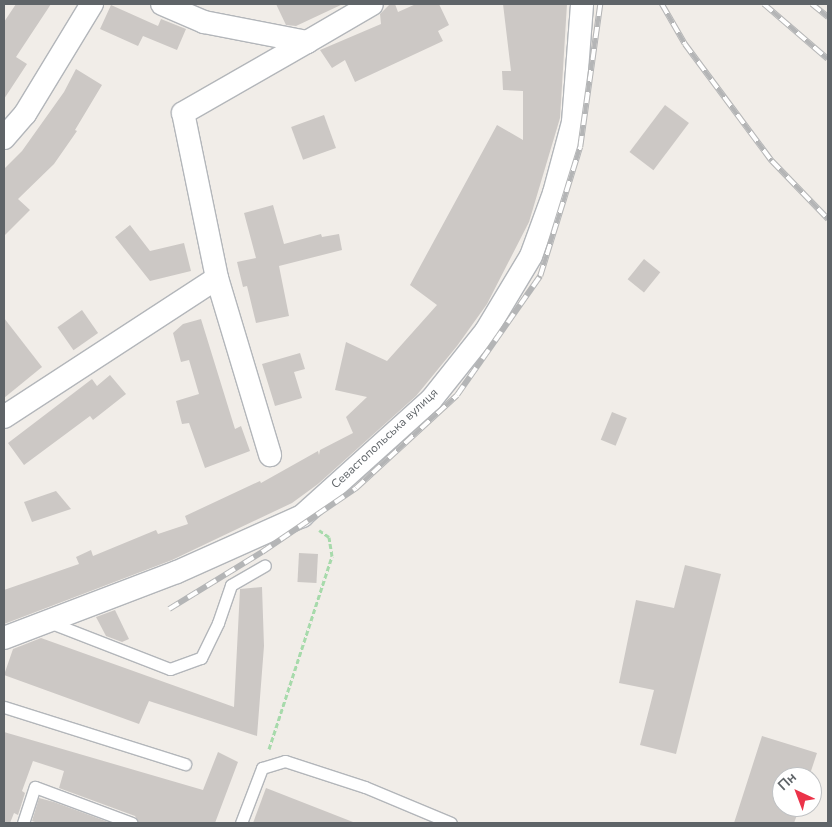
<!DOCTYPE html>
<html>
<head>
<meta charset="utf-8">
<style>
  body { margin:0 }
  #map { position:relative; width:832px; height:827px; overflow:hidden; background:#f1ede8; font-family:"Nunito Sans",sans-serif }
  div>[style] { position:absolute }
  .building>* { inset:0; background:#ccc8c5; transform-origin:0 0 }
  .path>* { height:3px; margin-top:-1.5px; transform-origin:0; background:repeating-linear-gradient(90deg,#a7daab 0 5px,transparent 0 7.5px) }
  .roads { filter:drop-shadow(1px 0 #b3b6ba) drop-shadow(-1px 0 #b3b6ba) drop-shadow(0 1px #b3b6ba) drop-shadow(0 -1px #b3b6ba) }
  .service>* { height:11px; margin:-5.5px; padding:0 5.5px; transform-origin:5.5px; border-radius:5.5px; background:#fff }
  .minor>* { height:22px; margin:-11px; padding:0 11px; transform-origin:11px; border-radius:11px; background:#fff }
  .rail>* { height:5.5px; margin-top:-2.75px; transform-origin:0; background:repeating-linear-gradient(90deg,#fff 0 11px,#b4b5b6 0 22px); box-sizing:border-box; border-block:1px solid #b4b5b6 }
  span { translate:-50% -50%; white-space:nowrap; text-align:center; line-height:1.15; -webkit-text-stroke:4px #fff; paint-order:stroke }
  .street-label { font-size:12px; color:#5f6468 }
  .frame { position:absolute; inset:0; border:5px solid #5f6468; pointer-events:none }
  .north { position:absolute; left:772px; top:767px; width:50px; height:50px; box-sizing:border-box; background:#fff; border:1px solid #bfc1c3; border-radius:50%; rotate:317deg; font-size:14px; font-weight:700; line-height:20px; text-align:center; color:#5f6468 }
  .north::after { content:''; display:block; margin:auto; width:18px; height:22px; background:#eb3349; clip-path:polygon(50% 0,100% 100%,50% 72%,0 100%) }
</style>
</head>
<body>
<div id="map">
  <div class="building">
    <i style="clip-path:polygon(16px 4px,51px 4px,16px 57px,27px 64px,4px 99px,4px 22px)"></i>
    <i style="clip-path:polygon(276px 4px,343px 4px,296px 26px,286px 25px)"></i>
    <i style="clip-path:polygon(390px 4px,395px 4px,398px 12px,416px 4px,439px 4px,449px 25px,438px 31px,443px 41px,355px 82px,345px 60px,332px 68px,320px 50px,381px 24px,380px 14px)"></i>
    <i style="clip-path:polygon(503px 4px,567px 4px,560px 118px,529px 222px,487px 304px,457px 346px,416px 396px,318px 484px,292px 503px,172px 560px,4px 624px,4px 590px,79px 564px,76px 557px,91px 550px,93px 556px,156px 530px,158px 534px,188px 524px,185px 516px,260px 481px,261px 483px,318px 451px,319px 455px,320px 450px,353px 433px,346px 417px,367px 397px,335px 390px,346px 342px,387px 361px,437px 305px,410px 285px,497px 125px,523px 140px,523px 91px,503px 90px,502px 71px,511px 71px)"></i>
    <i style="clip-path:polygon(111px 5px,158px 26px,161px 19px,186px 29px,177px 50px,143px 36px,138px 46px,100px 29px)"></i>
    <i style="clip-path:polygon(76px 69px,102px 85px,75px 130px,77px 131px,54px 164px,18px 199px,30px 210px,4px 236px,4px 169px,22px 151px,64px 92px)"></i>
    <i style="left:665px;top:105px;width:30px;height:59px;rotate:37deg"></i>
    <i style="left:324px;top:115px;width:35px;height:35px;rotate:70deg"></i>
    <i style="clip-path:polygon(273px 205px,284px 244px,321px 234px,322px 237px,339px 234px,342px 250px,279px 266px,289px 316px,256px 323px,247px 286px,243px 287px,237px 262px,256px 258px,244px 213px)"></i>
    <i style="clip-path:polygon(130px 225px,150px 251px,184px 243px,191px 271px,150px 281px,115px 237px)"></i>
    <i style="left:644px;top:259px;width:21px;height:26px;rotate:39deg"></i>
    <i style="left:82px;top:310px;width:28px;height:30px;rotate:55deg"></i>
    <i style="clip-path:polygon(4px 318px,42px 367px,4px 398px)"></i>
    <i style="clip-path:polygon(201px 319px,235px 429px,241px 426px,250px 451px,205px 468px,189px 423px,182px 424px,176px 401px,199px 394px,189px 360px,181px 362px,173px 333px,183px 324px)"></i>
    <i style="clip-path:polygon(300px 353px,305px 369px,294px 372px,302px 398px,275px 406px,262px 364px)"></i>
    <i style="clip-path:polygon(110px 375px,126px 394px,93px 420px,90px 416px,24px 465px,8px 443px,92px 379px,97px 386px)"></i>
    <i style="left:612px;top:412px;width:16px;height:30px;rotate:22deg"></i>
    <i style="clip-path:polygon(56px 491px,71px 509px,32px 522px,24px 502px)"></i>
    <i style="left:299px;top:553px;width:19px;height:29px;rotate:3deg"></i>
    <i style="clip-path:polygon(685px 565px,721px 574px,676px 754px,640px 745px,654px 690px,619px 683px,636px 600px,674px 608px)"></i>
    <i style="clip-path:polygon(262px 587px,264px 646px,257px 736px,149px 701px,139px 724px,4px 675px,13px 649px,41px 638px,234px 707px,240px 589px)"></i>
    <i style="clip-path:polygon(115px 610px,129px 639px,122px 642px,106px 636px,96px 617px)"></i>
    <i style="clip-path:polygon(4px 732px,203px 790px,218px 752px,238px 762px,215px 823px,139px 823px,135px 816px,59px 788px,64px 771px,33px 761px,22px 791px,25px 793px,18px 815px,14px 813px,10px 823px,4px 823px)"></i>
    <i style="clip-path:polygon(762px 736px,817px 753px,809px 777px,782px 777px,782px 807px,800px 807px,794px 823px,734px 823px)"></i>
    <i style="clip-path:polygon(266px 788px,353px 822px,353px 823px,253px 823px)"></i>
    <i style="clip-path:polygon(39px 798px,54px 802px,111px 823px,38px 823px,32px 821px)"></i>
  </div>
  <div class="path">
    <i style="left:269px;top:749px;width:203px;rotate:-71.9deg"></i>
    <i style="left:332px;top:556px;width:19px;rotate:-99deg"></i>
    <i style="left:329px;top:537px;width:12px;rotate:-145deg"></i>
  </div>
  <div class="roads">
    <div class="service">
      <i style="left:49px;top:622px;width:130px;rotate:21.2deg"></i>
      <i style="left:170px;top:669px;width:33px;rotate:-20deg"></i>
      <i style="left:201px;top:658px;width:39px;rotate:-64deg"></i>
      <i style="left:218px;top:623px;width:40px;rotate:-71.1deg"></i>
      <i style="left:231px;top:585px;width:39px;rotate:-30deg"></i>
      <i style="left:4px;top:707px;width:190px;rotate:17.5deg"></i>
      <i style="left:23px;top:823px;width:38px;rotate:-72deg"></i>
      <i style="left:35px;top:787px;width:103px;rotate:20.4deg"></i>
      <i style="left:241px;top:823px;width:59px;rotate:-69.1deg"></i>
      <i style="left:262px;top:768px;width:24px;rotate:-17deg"></i>
      <i style="left:285px;top:761px;width:84px;rotate:18deg"></i>
      <i style="left:365px;top:787px;width:93px;rotate:22.7deg"></i>
    </div>
    <div class="minor">
      <i style="left:162px;top:4px;width:46px;rotate:23.2deg"></i>
      <i style="left:204px;top:22px;width:105px;rotate:11deg"></i>
      <i style="left:307px;top:42px;width:75px;rotate:-30.3deg"></i>
      <i style="left:4px;top:138px;width:32px;rotate:-49deg"></i>
      <i style="left:25px;top:114px;width:129px;rotate:-58.7deg"></i>
      <i style="left:217px;top:278px;width:168px;rotate:-101.6deg"></i>
      <i style="left:183px;top:113px;width:143px;rotate:-29.8deg"></i>
      <i style="left:4px;top:417px;width:254px;rotate:-33.1deg"></i>
      <i style="left:217px;top:278px;width:185px;rotate:73.3deg"></i>
      <i style="left:4px;top:638px;width:185px;rotate:-20.9deg"></i>
      <i style="left:177px;top:572px;width:137px;rotate:-24.1deg"></i>
      <i style="left:302px;top:516px;width:173px;rotate:-42deg"></i>
      <i style="left:431px;top:400px;width:88px;rotate:-51.4deg"></i>
      <i style="left:486px;top:331px;width:87px;rotate:-59deg"></i>
      <i style="left:531px;top:256px;width:67px;rotate:-69.9deg"></i>
      <i style="left:554px;top:193px;width:73px;rotate:-75deg"></i>
      <i style="left:573px;top:122px;width:118px;rotate:-85.6deg"></i>
    </div>
  </div>
  <div class="rail">
    <i style="left:662px;top:4px;width:46px;rotate:60.1deg"></i>
    <i style="left:685px;top:44px;width:146px;rotate:53.4deg"></i>
    <i style="left:772px;top:161px;width:81px;rotate:46deg"></i>
    <i style="left:764px;top:4px;width:84px;rotate:40.7deg"></i>
    <i style="left:812px;top:4px;width:21px;rotate:39deg"></i>
    <i style="left:169px;top:609px;width:109px;rotate:-31.5deg"></i>
    <i style="left:262px;top:552px;width:114px;rotate:-34.2deg"></i>
    <i style="left:356px;top:488px;width:137px;rotate:-42.6deg"></i>
    <i style="left:457px;top:395px;width:145px;rotate:-55.1deg"></i>
    <i style="left:540px;top:276px;width:135px;rotate:-72.8deg"></i>
    <i style="left:580px;top:147px;width:144px;rotate:-82deg"></i>
  </div>
  <div class="street-label">
    <span style="left:385px;top:439px;rotate:-43deg">Севастопольська вулиця</span>
  </div>
  <div class="frame"></div>
  <div class="north">Пн</div>
</div>
</body>
</html>
